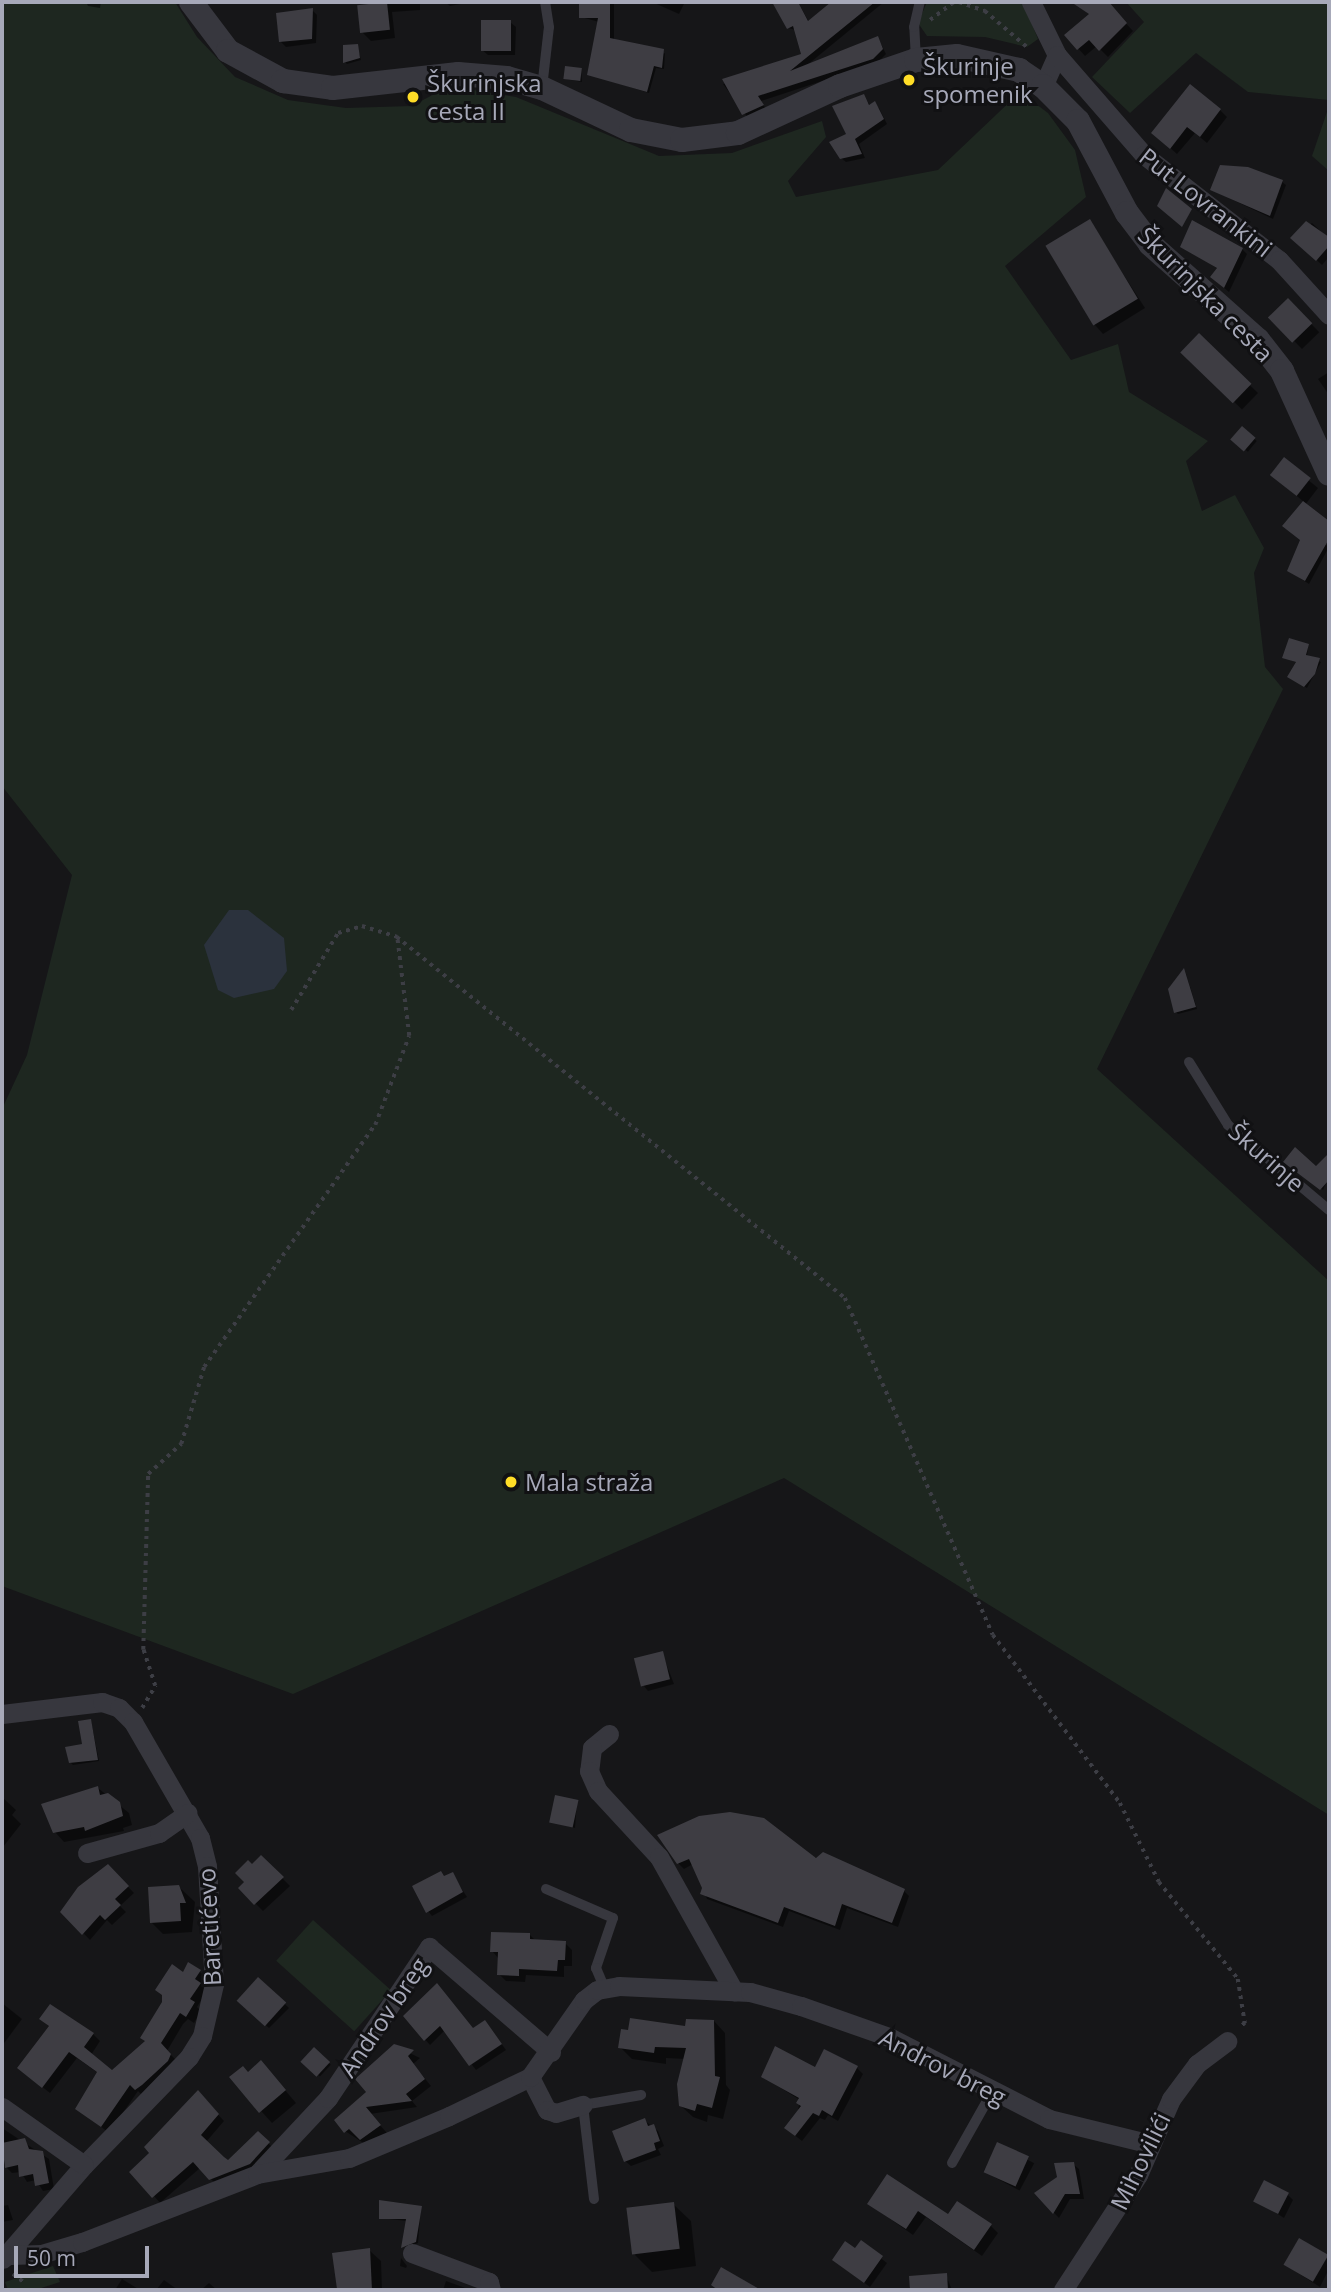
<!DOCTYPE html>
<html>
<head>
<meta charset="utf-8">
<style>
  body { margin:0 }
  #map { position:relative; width:1331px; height:2292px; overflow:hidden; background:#161618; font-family:"Open Sans",sans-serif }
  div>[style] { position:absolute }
  .green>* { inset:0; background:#1e2720; transform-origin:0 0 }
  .water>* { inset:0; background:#2b323d }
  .shadow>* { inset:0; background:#0007; transform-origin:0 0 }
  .building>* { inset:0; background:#3e3d43; transform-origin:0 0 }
  .path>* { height:3.5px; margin-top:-1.75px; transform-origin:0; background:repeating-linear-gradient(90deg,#3d3e45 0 3.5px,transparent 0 8.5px) }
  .service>* { height:10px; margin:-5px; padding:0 5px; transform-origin:5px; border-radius:5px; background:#37373e }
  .minor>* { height:19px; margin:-9.5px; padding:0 9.5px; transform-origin:9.5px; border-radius:9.5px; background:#37373e }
  .tertiary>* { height:24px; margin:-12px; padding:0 12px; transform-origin:12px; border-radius:12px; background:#37373e }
  .dots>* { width:19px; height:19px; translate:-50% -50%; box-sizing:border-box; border:4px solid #111113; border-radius:50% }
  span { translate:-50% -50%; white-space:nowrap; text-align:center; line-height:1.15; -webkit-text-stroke:6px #111113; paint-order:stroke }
  .poi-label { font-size:24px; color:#a7a9b9 }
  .left { translate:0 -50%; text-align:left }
  .street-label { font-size:24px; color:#a7a9b9 }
  .frame { position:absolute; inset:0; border:4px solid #a7a9b9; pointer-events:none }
  .scale { position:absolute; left:14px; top:2246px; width:135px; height:32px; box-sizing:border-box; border:4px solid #a7a9b9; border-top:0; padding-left:9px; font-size:21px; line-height:24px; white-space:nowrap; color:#a7a9b9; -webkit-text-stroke:5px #111113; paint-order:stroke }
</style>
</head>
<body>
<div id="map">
  <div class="green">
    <i style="clip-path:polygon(2px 2px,175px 2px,197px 37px,235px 77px,288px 100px,346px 108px,412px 106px,449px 86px,516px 97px,659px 156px,732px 153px,822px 121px,826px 137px,788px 181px,796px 197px,938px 170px,1020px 92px,1048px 113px,1075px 150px,1086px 197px,1005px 266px,1071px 360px,1118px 344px,1129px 392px,1208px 441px,1186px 461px,1202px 511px,1235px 495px,1264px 548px,1254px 573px,1265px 667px,1283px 689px,1097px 1069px,1329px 1281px,1329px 1815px,784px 1478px,293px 1694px,2px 1586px,2px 1109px,27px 1055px,72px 875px,2px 786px)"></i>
    <i style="clip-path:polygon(927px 2px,1023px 2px,1038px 39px,1027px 47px,985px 37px,927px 36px,918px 23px)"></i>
    <i style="clip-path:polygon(1126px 2px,1329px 2px,1329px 100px,1248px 92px,1196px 53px,1130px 113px,1092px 77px,1144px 22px)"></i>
    <i style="clip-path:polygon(1329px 106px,1329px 171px,1312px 156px)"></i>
    <i style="left:313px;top:1920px;width:105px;height:55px;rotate:42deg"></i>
    <i style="clip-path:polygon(53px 2266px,60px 2282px,35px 2290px,8px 2290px,5px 2282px)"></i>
  </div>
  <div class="water">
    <i style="clip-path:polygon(229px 910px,248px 910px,284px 938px,287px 971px,274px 989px,234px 998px,218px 990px,204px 945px)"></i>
  </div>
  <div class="shadow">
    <i style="clip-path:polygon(86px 2px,101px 2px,100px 8px,88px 6px)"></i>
    <i style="clip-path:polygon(386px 2px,420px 2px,420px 10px,392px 12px,395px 38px,371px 41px,362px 32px)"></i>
    <i style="clip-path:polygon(445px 2px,471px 2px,450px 6px)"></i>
    <i style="clip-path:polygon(581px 2px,614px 2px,614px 74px,665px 53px,664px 69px,656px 68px,649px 93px,589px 74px,599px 22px,581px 17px)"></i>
    <i style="clip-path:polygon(652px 2px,685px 2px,679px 14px)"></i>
    <i style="clip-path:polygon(774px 2px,798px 2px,809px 22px,831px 2px,884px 2px,806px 66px,878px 38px,886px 54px,877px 63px,761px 101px,766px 109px,748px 118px,723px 84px,804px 55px,796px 30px,788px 28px)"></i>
    <i style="clip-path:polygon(1106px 2px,1133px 31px,1108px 57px,1097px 46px,1085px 56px,1066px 35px)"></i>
    <i style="clip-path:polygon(312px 10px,317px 15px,316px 43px,286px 47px,281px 42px)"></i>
    <i style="clip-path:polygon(510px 22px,516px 27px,515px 55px,488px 55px,482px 50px)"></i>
    <i style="clip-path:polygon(357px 46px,361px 60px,347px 64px,345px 62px)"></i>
    <i style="clip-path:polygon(581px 69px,582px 82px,566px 79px)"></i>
    <i style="clip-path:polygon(863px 96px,871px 106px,879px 108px,887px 124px,859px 144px,865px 158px,846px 162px,841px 158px)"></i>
    <i style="clip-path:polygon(1220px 110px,1227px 117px,1207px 143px,1195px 133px,1177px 154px,1160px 139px)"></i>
    <i style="clip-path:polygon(1282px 182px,1286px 185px,1273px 219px,1212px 190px)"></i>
    <i style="clip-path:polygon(1089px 221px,1145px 308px,1103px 334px,1095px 325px)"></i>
    <i style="clip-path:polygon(1312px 223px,1329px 239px,1329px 257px,1322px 265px,1293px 238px)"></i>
    <i style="clip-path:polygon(1183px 246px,1242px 249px,1247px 254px,1229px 292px,1217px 282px,1218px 269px)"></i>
    <i style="left:1288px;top:300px;width:45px;height:24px;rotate:46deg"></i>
    <i style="left:1199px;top:336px;width:82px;height:23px;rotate:44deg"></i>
    <i style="clip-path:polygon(1329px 372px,1329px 395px,1318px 379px)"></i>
    <i style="left:1242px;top:429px;width:19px;height:14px;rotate:39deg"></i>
    <i style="clip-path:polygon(1284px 460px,1318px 488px,1305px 505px,1329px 524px,1329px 538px,1310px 534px,1329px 547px,1309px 584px,1289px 571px,1304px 542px,1304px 502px,1273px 476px)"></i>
    <i style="clip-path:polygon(1308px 645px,1307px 657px,1321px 662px,1307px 688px,1291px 679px,1297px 663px,1284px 657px)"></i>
    <i style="clip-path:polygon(1185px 971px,1197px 1009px,1178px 1014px,1176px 1012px)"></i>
    <i style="clip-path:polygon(1295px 1150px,1329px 1177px,1323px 1190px,1300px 1168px)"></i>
    <i style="clip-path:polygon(662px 1653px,674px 1684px,648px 1691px,643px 1685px)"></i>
    <i style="clip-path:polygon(91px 1721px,99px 1761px,73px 1765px,70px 1762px,84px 1745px)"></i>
    <i style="clip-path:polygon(98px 1788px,129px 1813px,132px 1825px,123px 1828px,124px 1831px,64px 1842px,55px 1832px)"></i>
    <i style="clip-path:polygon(2px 1797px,16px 1810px,12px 1815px,21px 1824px,3px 1847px)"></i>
    <i style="clip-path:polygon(577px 1801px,575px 1828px,552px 1822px)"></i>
    <i style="clip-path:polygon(706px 1816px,904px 1891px,909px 1896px,898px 1927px,847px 1908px,840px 1930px,789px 1911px,783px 1927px,707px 1899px,693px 1864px,684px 1869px,678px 1863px)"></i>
    <i style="clip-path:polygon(261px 1857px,290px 1886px,263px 1911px,240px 1888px)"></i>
    <i style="clip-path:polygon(108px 1866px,134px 1893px,120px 1906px,126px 1912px,112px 1925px,107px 1920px,90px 1940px,63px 1912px)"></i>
    <i style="clip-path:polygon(452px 1874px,467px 1897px,432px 1916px,428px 1911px,445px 1877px)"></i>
    <i style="clip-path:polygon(179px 1887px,195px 1902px,192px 1932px,163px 1934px,151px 1922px)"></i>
    <i style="clip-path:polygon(530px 1935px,537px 1942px,565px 1943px,572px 1950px,572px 1966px,564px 1966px,564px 1977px,526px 1975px,525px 1982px,506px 1981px,499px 1974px,499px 1959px,492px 1951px)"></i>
    <i style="clip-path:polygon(199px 1971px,207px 1979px,202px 1986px,207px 1991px,197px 2007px,201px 2011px,194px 2023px,188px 2019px,183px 2024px,167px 2051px,178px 2062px,143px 2096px,138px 2091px,109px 2133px,77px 2108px,98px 2073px,77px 2058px,50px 2093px,27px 2075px,51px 2028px,41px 2019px,93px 2034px,100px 2041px,91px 2055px,112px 2073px,147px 2042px,184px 1974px)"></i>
    <i style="clip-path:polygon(258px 1979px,289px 2008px,269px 2028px,244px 2006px)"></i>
    <i style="clip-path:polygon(2px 2003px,22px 2019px,2px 2046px)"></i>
    <i style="clip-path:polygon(405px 2017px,474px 2030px,490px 2028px,506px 2050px,476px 2070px,445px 2030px,430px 2045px)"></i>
    <i style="clip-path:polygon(714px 2021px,725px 2033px,726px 2085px,730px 2090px,723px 2119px,708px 2115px,707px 2122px,693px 2117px,681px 2106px,685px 2059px,666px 2058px,666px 2064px,632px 2059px,620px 2047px)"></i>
    <i style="clip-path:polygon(395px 2046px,420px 2058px,413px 2064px,431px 2086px,412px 2101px,417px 2107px,370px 2114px,387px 2133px,368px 2146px,345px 2131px)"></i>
    <i style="left:314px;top:2049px;width:23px;height:16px;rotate:43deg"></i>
    <i style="clip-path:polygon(261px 2062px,296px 2103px,272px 2123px,231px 2078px,248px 2074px)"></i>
    <i style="clip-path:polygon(857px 2068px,863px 2074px,838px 2121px,828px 2115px,825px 2120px,820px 2118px,802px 2141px,793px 2134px,800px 2100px,763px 2077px)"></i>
    <i style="clip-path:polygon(204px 2099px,224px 2121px,206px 2142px,228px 2162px,258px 2133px,275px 2150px,257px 2170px,217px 2185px,200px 2168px,160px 2203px,154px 2196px)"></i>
    <i style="clip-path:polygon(644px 2120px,658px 2131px,664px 2146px,658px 2149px,661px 2155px,631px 2166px,625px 2161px)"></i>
    <i style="clip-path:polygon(2px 2128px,49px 2159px,54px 2189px,43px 2191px,36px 2180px,27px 2182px,21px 2172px,12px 2173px,2px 2163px)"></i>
    <i style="left:998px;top:2144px;width:41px;height:31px;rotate:28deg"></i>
    <i style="clip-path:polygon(1073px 2164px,1079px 2169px,1084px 2199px,1070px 2199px,1059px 2218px,1036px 2194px)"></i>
    <i style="clip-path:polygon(887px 2176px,949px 2216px,991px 2226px,998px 2233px,982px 2256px,926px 2217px,913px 2235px,869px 2204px)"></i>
    <i style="clip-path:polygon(1288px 2195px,1293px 2200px,1284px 2218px,1256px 2200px)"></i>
    <i style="clip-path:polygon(673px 2204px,691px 2221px,696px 2266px,652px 2272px,635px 2255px)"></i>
    <i style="clip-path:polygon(8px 2205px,13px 2220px,2px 2222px,2px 2206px)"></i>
    <i style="clip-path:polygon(421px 2207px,418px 2243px,405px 2249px,407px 2221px,380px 2218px)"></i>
    <i style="clip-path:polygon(861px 2243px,887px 2263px,870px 2287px,840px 2265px)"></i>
    <i style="clip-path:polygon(369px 2250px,381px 2261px,382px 2290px,343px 2290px,334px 2254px)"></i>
    <i style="clip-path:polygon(1328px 2256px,1329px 2269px,1320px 2287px,1285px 2265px)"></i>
    <i style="clip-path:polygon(401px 2258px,407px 2266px,406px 2268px,400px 2266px)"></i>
    <i style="clip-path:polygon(946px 2275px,952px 2290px,912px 2290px,911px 2278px)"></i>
    <i style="clip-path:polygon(122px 2279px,140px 2290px,115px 2290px)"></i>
    <i style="clip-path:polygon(164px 2280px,178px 2290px,156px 2290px)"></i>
    <i style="clip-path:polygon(446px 2281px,471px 2290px,443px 2290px)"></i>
    <i style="clip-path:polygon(209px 2283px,217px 2290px,201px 2290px)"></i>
  </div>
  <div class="building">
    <i style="left:387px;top:2px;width:28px;height:30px;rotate:84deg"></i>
    <i style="clip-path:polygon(579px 2px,610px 2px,610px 38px,664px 49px,662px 68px,654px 66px,647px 92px,587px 75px,598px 18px,579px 18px)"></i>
    <i style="clip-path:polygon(772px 2px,798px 2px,808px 21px,831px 2px,875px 2px,790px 71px,878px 36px,883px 49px,873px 59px,758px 96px,764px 105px,742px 115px,722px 79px,801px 54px,793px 26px,787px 29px)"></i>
    <i style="clip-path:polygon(1071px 2px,1109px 2px,1127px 23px,1099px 51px,1089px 40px,1077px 50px,1064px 35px,1089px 14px)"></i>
    <i style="clip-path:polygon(313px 8px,312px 39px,279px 42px,276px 13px)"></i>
    <i style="left:481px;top:20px;width:30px;height:31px"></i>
    <i style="clip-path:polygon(358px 44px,360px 58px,343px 63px,343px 45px)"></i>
    <i style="left:565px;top:66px;width:17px;height:13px;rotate:7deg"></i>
    <i style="clip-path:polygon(1190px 84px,1221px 109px,1200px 137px,1187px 127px,1170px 149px,1151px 133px)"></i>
    <i style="clip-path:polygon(864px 94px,869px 105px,875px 101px,884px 119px,855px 139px,862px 154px,840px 159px,829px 142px,846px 134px,832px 106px)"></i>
    <i style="clip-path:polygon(1220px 165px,1248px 167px,1283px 180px,1270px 216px,1210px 190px)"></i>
    <i style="clip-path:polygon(1166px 188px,1192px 209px,1182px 227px,1157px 206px)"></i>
    <i style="left:1090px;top:219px;width:93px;height:52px;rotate:59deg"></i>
    <i style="clip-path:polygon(1192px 220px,1243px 248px,1224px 288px,1210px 277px,1217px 268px,1180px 247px)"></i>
    <i style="clip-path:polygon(1306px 221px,1329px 237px,1329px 246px,1316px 261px,1290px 238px)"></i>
    <i style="left:1288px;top:298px;width:35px;height:28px;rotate:46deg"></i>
    <i style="left:1199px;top:333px;width:73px;height:27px;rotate:44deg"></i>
    <i style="left:1242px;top:426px;width:18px;height:18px;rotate:41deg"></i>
    <i style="left:1284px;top:457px;width:34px;height:23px;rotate:38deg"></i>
    <i style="clip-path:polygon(1303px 501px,1329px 521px,1329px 539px,1305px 581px,1287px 571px,1300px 540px,1282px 526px)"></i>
    <i style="clip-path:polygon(1289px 638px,1309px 644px,1306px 655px,1320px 658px,1315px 674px,1304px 687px,1287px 677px,1296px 662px,1282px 658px)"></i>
    <i style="clip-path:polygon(1184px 968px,1196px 1007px,1174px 1013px,1168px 989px)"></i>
    <i style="clip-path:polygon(1295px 1147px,1316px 1166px,1329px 1153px,1329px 1180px,1320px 1190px,1283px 1162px)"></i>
    <i style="left:663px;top:1651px;width:29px;height:30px;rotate:76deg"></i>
    <i style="clip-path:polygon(91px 1719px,98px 1760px,69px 1763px,65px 1747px,82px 1744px,78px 1721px)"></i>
    <i style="clip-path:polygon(98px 1786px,100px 1795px,108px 1793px,120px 1802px,123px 1816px,85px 1831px,84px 1827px,53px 1833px,41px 1804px)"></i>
    <i style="left:555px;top:1795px;width:24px;height:28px;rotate:12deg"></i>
    <i style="clip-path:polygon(730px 1812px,764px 1818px,816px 1858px,823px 1852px,905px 1889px,892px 1923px,842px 1904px,835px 1926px,784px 1907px,778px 1923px,700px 1894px,702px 1888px,689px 1859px,677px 1864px,657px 1835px,699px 1816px)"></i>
    <i style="clip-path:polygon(261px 1855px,284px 1877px,254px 1905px,238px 1888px,244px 1882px,235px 1873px,248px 1860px,252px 1864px)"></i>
    <i style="clip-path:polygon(108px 1864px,129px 1886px,115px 1899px,121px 1905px,105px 1920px,100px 1915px,82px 1935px,60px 1912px,78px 1887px)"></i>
    <i style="clip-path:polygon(441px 1871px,444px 1876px,453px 1872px,463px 1892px,426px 1913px,412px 1886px)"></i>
    <i style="clip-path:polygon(179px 1885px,186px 1903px,180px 1903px,181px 1921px,150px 1923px,148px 1887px)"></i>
    <i style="clip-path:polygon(491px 1932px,530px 1933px,530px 1939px,566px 1941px,565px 1960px,558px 1960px,557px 1971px,519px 1969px,519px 1976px,497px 1975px,498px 1952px,490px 1952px)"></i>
    <i style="clip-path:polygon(188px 1962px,201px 1970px,195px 1979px,201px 1983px,190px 1999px,195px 2002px,186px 2017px,180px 2013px,161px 2043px,171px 2054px,168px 2061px,142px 2085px,135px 2090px,130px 2085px,101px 2127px,75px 2109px,97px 2072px,69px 2052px,42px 2088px,17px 2068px,49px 2026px,39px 2019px,50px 2004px,94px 2033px,84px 2047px,112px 2070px,145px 2041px,140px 2038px,162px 2002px,162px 1995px,155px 1990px,172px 1964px,183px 1972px)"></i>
    <i style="left:258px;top:1977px;width:38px;height:32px;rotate:42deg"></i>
    <i style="clip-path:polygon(437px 1983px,473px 2028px,485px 2020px,502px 2044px,469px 2066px,440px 2026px,424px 2041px,403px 2016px)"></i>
    <i style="clip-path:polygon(630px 2018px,685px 2026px,686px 2019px,714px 2020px,715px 2076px,720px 2077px,712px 2108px,697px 2104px,695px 2111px,679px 2106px,677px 2084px,686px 2048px,655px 2047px,654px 2053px,618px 2048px,621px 2029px,628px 2030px)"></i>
    <i style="clip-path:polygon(394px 2044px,414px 2050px,408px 2056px,425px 2079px,406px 2094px,412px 2101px,366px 2107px,381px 2125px,360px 2140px,349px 2129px,344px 2133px,334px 2120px,366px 2092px,355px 2079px)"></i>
    <i style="clip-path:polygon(775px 2046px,815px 2067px,824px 2049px,858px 2066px,832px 2116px,822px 2110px,819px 2116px,813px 2113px,795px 2136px,784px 2128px,801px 2106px,796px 2103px,799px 2098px,761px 2077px)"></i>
    <i style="left:314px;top:2047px;width:22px;height:20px;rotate:43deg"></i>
    <i style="clip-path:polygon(261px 2060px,286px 2090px,259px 2113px,229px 2077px,243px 2066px,248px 2072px)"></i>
    <i style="clip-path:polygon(198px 2090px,219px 2114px,201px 2135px,224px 2157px,228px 2160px,258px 2131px,270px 2142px,250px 2164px,209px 2180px,193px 2162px,152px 2198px,129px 2172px,149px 2153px,144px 2147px)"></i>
    <i style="clip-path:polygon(645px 2118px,648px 2126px,654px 2124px,660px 2141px,654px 2143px,656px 2150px,624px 2162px,612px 2131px)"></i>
    <i style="clip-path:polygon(25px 2138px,29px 2149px,43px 2151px,49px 2183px,35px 2186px,33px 2174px,19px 2177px,18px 2165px,5px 2168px,2px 2143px)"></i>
    <i style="left:997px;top:2142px;width:35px;height:33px;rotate:24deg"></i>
    <i style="clip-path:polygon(1074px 2162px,1080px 2194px,1065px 2194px,1053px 2214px,1034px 2193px,1057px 2177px,1054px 2163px)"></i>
    <i style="clip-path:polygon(887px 2174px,948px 2214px,957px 2201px,992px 2224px,974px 2250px,918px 2211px,906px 2229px,867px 2204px)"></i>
    <i style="left:1264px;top:2180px;width:28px;height:24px;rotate:27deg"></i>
    <i style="clip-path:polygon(379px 2200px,422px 2206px,416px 2242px,401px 2248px,406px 2219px,379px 2219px)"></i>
    <i style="left:674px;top:2202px;width:47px;height:48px;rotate:83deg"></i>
    <i style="left:1299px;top:2238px;width:34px;height:31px;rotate:30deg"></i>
    <i style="clip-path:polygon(861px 2240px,883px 2256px,864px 2283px,832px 2260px,845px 2241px,855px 2248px)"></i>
    <i style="clip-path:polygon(370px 2248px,372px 2290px,337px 2289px,332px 2253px)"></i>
    <i style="clip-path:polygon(721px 2267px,761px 2290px,718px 2290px,711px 2285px)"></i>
    <i style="clip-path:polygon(947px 2273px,948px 2290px,910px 2290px,909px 2276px)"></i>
  </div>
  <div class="path">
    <i style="left:959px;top:2px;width:28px;rotate:19deg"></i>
    <i style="left:985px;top:11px;width:55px;rotate:40.6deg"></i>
    <i style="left:930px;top:20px;width:30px;rotate:-37deg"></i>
    <i style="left:291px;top:1010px;width:90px;rotate:-58.6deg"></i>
    <i style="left:338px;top:933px;width:25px;rotate:-16deg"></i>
    <i style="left:362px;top:926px;width:37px;rotate:17deg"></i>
    <i style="left:397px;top:937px;width:575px;rotate:38.86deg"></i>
    <i style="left:845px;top:1298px;width:368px;rotate:66.3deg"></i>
    <i style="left:993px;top:1635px;width:211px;rotate:52.9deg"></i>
    <i style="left:1120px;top:1803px;width:88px;rotate:63.7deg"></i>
    <i style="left:1159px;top:1882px;width:125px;rotate:50.8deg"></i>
    <i style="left:1238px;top:1979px;width:45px;rotate:81deg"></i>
    <i style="left:1245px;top:2023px;width:8px;rotate:135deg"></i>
    <i style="left:142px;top:1708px;width:26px;rotate:-59deg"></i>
    <i style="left:155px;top:1686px;width:38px;rotate:-108deg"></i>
    <i style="left:143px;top:1650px;width:176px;rotate:-88.4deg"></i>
    <i style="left:148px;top:1474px;width:45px;rotate:-42.3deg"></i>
    <i style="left:181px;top:1444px;width:80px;rotate:-73.4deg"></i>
    <i style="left:204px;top:1367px;width:296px;rotate:-54.8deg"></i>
    <i style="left:375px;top:1125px;width:95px;rotate:-69.1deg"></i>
    <i style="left:409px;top:1036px;width:100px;rotate:-96.9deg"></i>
    <i style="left:13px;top:2274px;width:15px;rotate:37deg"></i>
  </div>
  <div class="service">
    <i style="left:916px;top:60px;width:33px;rotate:-93deg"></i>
    <i style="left:914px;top:27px;width:26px;rotate:-77deg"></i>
    <i style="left:542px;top:88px;width:61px;rotate:-83.5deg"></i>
    <i style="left:549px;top:27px;width:25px;rotate:-99deg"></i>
    <i style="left:1189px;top:1062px;width:74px;rotate:58.2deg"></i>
    <i style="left:1228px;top:1125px;width:132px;rotate:40.1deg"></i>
    <i style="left:546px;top:1889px;width:73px;rotate:23.4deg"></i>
    <i style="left:613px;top:1918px;width:53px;rotate:108.8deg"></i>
    <i style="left:596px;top:1968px;width:23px;rotate:67deg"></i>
    <i style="left:952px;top:2163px;width:81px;rotate:-60.6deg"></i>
    <i style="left:594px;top:2199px;width:95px;rotate:-96.7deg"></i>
    <i style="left:583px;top:2105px;width:59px;rotate:-9.8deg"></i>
  </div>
  <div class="minor">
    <i style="left:1031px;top:2px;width:59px;rotate:63.9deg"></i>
    <i style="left:1057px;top:55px;width:34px;rotate:114deg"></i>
    <i style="left:1057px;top:55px;width:133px;rotate:49deg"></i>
    <i style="left:1144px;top:155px;width:171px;rotate:37.9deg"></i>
    <i style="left:1279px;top:260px;width:74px;rotate:47.7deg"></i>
    <i style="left:2px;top:1714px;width:101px;rotate:-6.8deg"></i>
    <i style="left:102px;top:1702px;width:18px;rotate:19deg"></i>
    <i style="left:119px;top:1708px;width:20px;rotate:45deg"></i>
    <i style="left:133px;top:1722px;width:134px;rotate:60deg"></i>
    <i style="left:200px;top:1838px;width:29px;rotate:76deg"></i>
    <i style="left:207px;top:1866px;width:118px;rotate:86.6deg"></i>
    <i style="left:214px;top:1984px;width:53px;rotate:103deg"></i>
    <i style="left:202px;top:2036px;width:25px;rotate:122deg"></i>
    <i style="left:189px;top:2057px;width:151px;rotate:134.2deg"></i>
    <i style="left:84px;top:2165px;width:124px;rotate:130.8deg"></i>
    <i style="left:609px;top:1734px;width:22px;rotate:141deg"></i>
    <i style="left:592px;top:1748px;width:23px;rotate:97deg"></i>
    <i style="left:589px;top:1771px;width:22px;rotate:66deg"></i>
    <i style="left:598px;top:1791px;width:90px;rotate:47.3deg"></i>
    <i style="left:659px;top:1857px;width:154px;rotate:60.8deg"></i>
    <i style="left:87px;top:1853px;width:75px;rotate:-15.5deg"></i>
    <i style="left:159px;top:1833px;width:35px;rotate:-35deg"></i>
    <i style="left:530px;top:2077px;width:37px;rotate:63deg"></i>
    <i style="left:547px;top:2110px;width:9px;rotate:18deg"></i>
    <i style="left:556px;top:2113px;width:28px;rotate:-17deg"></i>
    <i style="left:2px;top:2107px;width:100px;rotate:35.3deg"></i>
    <i style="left:257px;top:2174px;width:104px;rotate:-46.9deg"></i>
    <i style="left:328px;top:2098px;width:182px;rotate:-56.2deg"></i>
    <i style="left:429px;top:1947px;width:161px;rotate:40.7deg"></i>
    <i style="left:412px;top:2253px;width:82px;rotate:20.6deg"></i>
    <i style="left:489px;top:2282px;width:8px;rotate:76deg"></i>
    <i style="left:11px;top:2255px;width:30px;rotate:-2deg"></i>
    <i style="left:41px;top:2254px;width:43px;rotate:-16.3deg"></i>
    <i style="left:82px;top:2242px;width:188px;rotate:-21.2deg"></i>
    <i style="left:257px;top:2174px;width:93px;rotate:-9.9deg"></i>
    <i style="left:349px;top:2158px;width:108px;rotate:-22.8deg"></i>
    <i style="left:449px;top:2116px;width:90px;rotate:-25.7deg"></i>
    <i style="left:530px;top:2077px;width:94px;rotate:-55deg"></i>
    <i style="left:584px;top:2000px;width:16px;rotate:-38deg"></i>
    <i style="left:597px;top:1990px;width:22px;rotate:-10deg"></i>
    <i style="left:619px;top:1986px;width:131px;rotate:2.6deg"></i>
    <i style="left:750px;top:1992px;width:53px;rotate:15.4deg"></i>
    <i style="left:801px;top:2006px;width:93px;rotate:19.4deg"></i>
    <i style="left:889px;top:2037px;width:180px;rotate:27.1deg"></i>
    <i style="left:1049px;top:2119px;width:105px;rotate:13.8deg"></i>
    <i style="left:1063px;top:2290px;width:137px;rotate:-56.9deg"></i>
    <i style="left:1138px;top:2175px;width:83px;rotate:-66.5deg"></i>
    <i style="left:1171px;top:2099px;width:44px;rotate:-53.4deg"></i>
    <i style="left:1197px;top:2064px;width:38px;rotate:-37deg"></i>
  </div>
  <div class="tertiary">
    <i style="left:191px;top:2px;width:61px;rotate:52.9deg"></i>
    <i style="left:228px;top:51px;width:63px;rotate:28.6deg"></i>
    <i style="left:283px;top:81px;width:50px;rotate:8deg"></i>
    <i style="left:333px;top:88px;width:126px;rotate:-6.4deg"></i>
    <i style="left:458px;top:74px;width:49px;rotate:4.7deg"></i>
    <i style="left:507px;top:78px;width:36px;rotate:16deg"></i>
    <i style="left:542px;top:88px;width:98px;rotate:25.3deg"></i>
    <i style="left:631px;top:130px;width:52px;rotate:11.1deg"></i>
    <i style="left:682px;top:140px;width:56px;rotate:-7.1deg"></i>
    <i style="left:738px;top:133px;width:112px;rotate:-24.7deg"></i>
    <i style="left:840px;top:86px;width:80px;rotate:-18.9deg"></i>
    <i style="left:916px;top:60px;width:41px;rotate:-5.6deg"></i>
    <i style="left:957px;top:56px;width:64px;rotate:12.7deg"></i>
    <i style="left:1019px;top:70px;width:29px;rotate:34deg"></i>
    <i style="left:1043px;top:86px;width:49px;rotate:45deg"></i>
    <i style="left:1078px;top:121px;width:104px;rotate:62deg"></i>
    <i style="left:1127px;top:213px;width:39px;rotate:53deg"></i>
    <i style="left:1150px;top:244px;width:144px;rotate:41.6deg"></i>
    <i style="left:1258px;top:340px;width:39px;rotate:52deg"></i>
    <i style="left:1282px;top:371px;width:113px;rotate:65.5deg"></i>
  </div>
  <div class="dots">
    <i style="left:909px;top:80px;background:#ffdd27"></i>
    <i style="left:413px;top:97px;background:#ffdd27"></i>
    <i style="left:511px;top:1482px;background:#ffdd27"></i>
  </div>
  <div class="poi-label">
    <span class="left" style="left:923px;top:80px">Škurinje<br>spomenik</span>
    <span class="left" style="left:427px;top:97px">Škurinjska<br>cesta II</span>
    <span class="left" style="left:525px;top:1482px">Mala straža</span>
  </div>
  <div class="street-label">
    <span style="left:1206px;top:202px;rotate:38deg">Put Lovrankini</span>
    <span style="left:1206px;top:294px;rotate:45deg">Škurinjska cesta</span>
    <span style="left:1267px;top:1157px;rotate:41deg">Škurinje</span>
    <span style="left:209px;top:1927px;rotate:-93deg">Baretićevo</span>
    <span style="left:383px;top:2017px;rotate:-56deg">Androv breg</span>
    <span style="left:943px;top:2067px;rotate:27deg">Androv breg</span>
    <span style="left:1140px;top:2161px;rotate:-64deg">Mihovilići</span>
  </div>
  <div class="frame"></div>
  <div class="scale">50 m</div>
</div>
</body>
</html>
